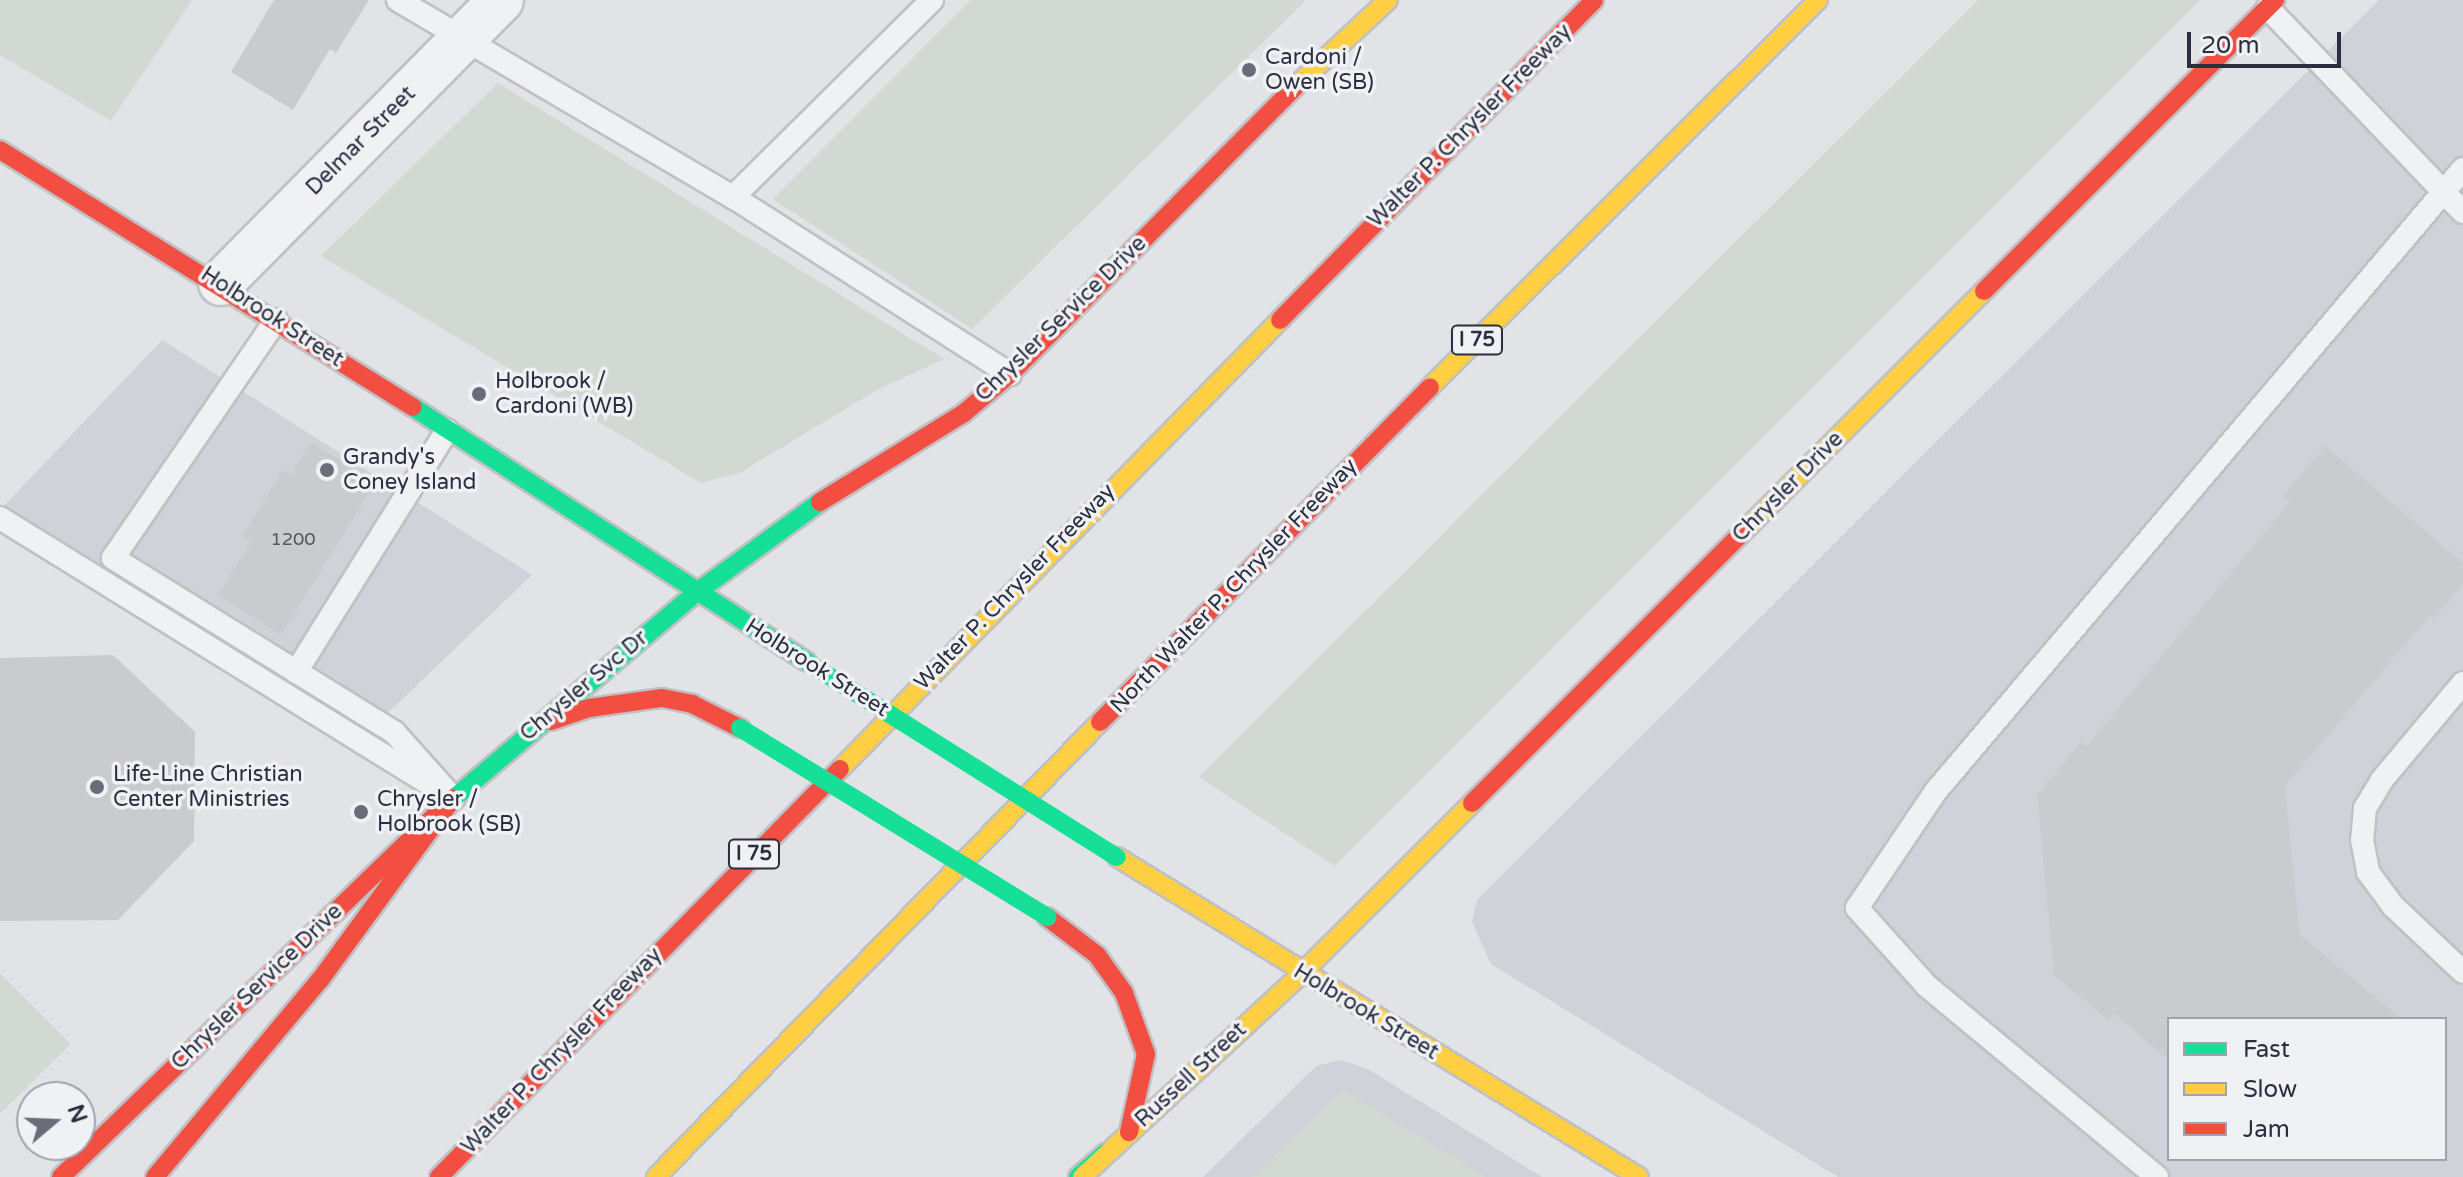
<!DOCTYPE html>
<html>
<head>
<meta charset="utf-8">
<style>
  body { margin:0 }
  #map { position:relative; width:2463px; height:1177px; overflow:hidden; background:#e2e3e6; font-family:"Varela Round",sans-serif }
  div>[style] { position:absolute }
  .built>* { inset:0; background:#d0d2d9 }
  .green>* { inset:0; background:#d1d9d2 }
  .building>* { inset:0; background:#cacbce }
  .roads { filter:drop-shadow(2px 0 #c0c1c4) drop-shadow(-2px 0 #c0c1c4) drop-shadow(0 2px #c0c1c4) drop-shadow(0 -2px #c0c1c4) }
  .lane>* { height:22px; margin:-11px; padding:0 11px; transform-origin:11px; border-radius:11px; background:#f0f1f3 }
  .street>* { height:44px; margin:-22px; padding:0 22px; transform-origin:22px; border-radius:22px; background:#f0f1f3 }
  .fast>* { height:18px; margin:-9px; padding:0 9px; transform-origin:9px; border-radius:9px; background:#16e098 }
  .slow>* { height:18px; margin:-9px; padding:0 9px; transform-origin:9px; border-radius:9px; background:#ffcf43 }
  .jam>* { height:18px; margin:-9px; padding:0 9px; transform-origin:9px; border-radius:9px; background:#f24e42 }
  .fast-bridge>* { height:18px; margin:-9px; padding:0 9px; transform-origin:9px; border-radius:9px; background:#16e098 }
  .dots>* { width:22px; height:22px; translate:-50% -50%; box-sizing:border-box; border:4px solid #eff1f5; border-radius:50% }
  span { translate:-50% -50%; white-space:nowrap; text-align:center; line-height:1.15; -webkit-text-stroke:7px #eff1f5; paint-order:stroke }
  .number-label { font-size:18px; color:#535663 }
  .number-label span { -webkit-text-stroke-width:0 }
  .shield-label span { padding:2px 6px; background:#eff1f5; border:2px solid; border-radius:6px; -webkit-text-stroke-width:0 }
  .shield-label { font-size:20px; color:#2a2e3e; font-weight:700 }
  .poi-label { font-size:22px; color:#2a2e3e }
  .left { translate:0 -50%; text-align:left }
  .street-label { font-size:22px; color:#2a2e3e }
  .legend { position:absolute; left:2167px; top:1017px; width:280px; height:144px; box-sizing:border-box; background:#eff1f5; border:2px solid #a0a3ac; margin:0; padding:10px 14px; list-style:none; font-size:24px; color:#2a2e3e }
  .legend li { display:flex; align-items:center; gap:16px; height:40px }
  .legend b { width:40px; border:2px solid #a0a3ac }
  .north { position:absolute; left:16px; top:1081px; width:80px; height:80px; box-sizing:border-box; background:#eff1f5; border:2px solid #a0a3ac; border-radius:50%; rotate:71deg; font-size:22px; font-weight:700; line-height:32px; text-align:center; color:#2a2e3e }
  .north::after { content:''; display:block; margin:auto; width:28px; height:36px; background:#6a6d79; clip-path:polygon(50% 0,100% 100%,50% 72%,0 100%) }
  .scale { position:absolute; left:2187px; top:32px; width:154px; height:36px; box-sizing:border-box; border:4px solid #2a2e3e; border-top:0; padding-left:10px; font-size:24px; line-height:28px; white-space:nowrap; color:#2a2e3e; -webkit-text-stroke:6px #eff1f5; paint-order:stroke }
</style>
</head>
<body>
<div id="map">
  <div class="built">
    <i style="clip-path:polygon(evenodd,2379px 0,2463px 0,2463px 1177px,1838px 1177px,1491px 964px,1472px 922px,1477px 900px,2379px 0,2169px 1019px,2445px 1019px,2445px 1159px,2169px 1159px,2169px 1019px)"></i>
    <i style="clip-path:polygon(162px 340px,532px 575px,370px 730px,0 510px)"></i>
    <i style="clip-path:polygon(1340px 1060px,1368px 1069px,1542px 1177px,1203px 1177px,1316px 1066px)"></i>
  </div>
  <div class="green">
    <i style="clip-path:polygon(0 0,192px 0,111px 121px,0 55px)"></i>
    <i style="clip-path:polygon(971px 0,1306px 0,972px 329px,773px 199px)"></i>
    <i style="clip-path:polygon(1978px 0,2200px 0,1335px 866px,1199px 777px)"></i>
    <i style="clip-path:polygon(498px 83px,944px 359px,877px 390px,739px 473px,701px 483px,321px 256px)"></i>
    <i style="clip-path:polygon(0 973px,71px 1044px,0 1114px)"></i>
    <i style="clip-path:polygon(1343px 1090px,1486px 1177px,1252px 1177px)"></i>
  </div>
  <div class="building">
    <i style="clip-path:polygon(274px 0,369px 0,336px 53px,330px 49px,293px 110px,231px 72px)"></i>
    <i style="clip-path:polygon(311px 442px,376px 482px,281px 635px,218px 595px,251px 542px,242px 536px,283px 470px,291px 475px)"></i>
    <i style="clip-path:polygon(2325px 446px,2463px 563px,2463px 584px,2434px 619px,2430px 615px,2285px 786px,2300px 935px,2402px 1019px,2169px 1019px,2169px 1060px,2113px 1013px,2108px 1020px,2054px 975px,2037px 795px,2081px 742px,2087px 746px,2290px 502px,2283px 496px)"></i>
    <i style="clip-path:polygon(113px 655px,195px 732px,194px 841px,118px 920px,0 921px,0 658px)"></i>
  </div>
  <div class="roads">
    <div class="lane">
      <i style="left:398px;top:0;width:389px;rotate:30.5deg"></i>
      <i style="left:733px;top:197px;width:329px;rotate:32.6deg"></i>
      <i style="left:2268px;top:8px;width:282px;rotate:46.3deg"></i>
      <i style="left:733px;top:197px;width:280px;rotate:-44.7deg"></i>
      <i style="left:276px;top:320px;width:288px;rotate:124.4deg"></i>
      <i style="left:113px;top:558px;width:331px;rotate:31.8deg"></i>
      <i style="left:394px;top:732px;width:89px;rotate:48.2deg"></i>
      <i style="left:0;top:518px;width:519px;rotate:31.76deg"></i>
      <i style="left:296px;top:672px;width:285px;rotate:-58deg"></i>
      <i style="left:2463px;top:683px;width:126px;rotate:129.9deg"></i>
      <i style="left:2382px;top:780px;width:33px;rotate:121deg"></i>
      <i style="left:2365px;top:808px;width:32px;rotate:95deg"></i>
      <i style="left:2362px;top:840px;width:33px;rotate:79deg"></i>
      <i style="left:2368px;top:872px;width:42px;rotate:53.7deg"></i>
      <i style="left:2393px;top:906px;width:96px;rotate:43.3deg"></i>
      <i style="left:2157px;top:1177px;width:299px;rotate:-140.3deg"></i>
      <i style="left:1927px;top:986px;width:105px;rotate:-131.9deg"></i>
      <i style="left:1857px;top:908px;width:141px;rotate:-56deg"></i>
      <i style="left:1936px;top:791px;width:815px;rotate:-49.73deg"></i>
    </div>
    <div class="street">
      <i style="left:221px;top:283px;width:398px;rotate:-45.3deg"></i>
    </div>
    <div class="fast">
      <i style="left:413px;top:407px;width:469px;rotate:32.9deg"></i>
      <i style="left:447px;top:804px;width:328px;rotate:-40.3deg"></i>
      <i style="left:697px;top:592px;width:152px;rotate:-36.2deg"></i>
      <i style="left:1078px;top:1177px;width:37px;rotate:-41deg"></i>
    </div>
    <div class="slow">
      <i style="left:1298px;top:84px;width:123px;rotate:-43deg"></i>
      <i style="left:1430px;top:387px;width:548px;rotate:-44.93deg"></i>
      <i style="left:1748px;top:527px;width:334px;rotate:-45deg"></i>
      <i style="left:840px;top:769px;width:629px;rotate:-45.58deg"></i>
      <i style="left:1117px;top:857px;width:612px;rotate:31.51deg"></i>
      <i style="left:656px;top:1177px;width:636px;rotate:-45.7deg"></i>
      <i style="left:1082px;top:1177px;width:299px;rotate:-42.8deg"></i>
      <i style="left:1301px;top:974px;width:242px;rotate:-45deg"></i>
    </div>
    <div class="jam">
      <i style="left:0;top:150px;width:486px;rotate:31.9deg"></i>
      <i style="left:1984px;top:291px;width:412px;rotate:-45deg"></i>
      <i style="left:1280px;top:320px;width:448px;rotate:-45.5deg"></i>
      <i style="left:820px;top:502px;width:169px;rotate:-31.7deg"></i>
      <i style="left:964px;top:413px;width:60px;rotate:-40.3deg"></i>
      <i style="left:1010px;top:374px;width:409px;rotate:-45.2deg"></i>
      <i style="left:551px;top:721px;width:40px;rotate:-18.9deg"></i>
      <i style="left:589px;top:708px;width:74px;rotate:-7.8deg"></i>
      <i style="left:662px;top:698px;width:31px;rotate:11deg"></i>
      <i style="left:692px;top:704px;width:54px;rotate:26.6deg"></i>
      <i style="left:1100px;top:722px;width:470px;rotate:-45.4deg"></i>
      <i style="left:1472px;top:803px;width:390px;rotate:-45deg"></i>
      <i style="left:1047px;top:917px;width:63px;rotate:37.2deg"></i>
      <i style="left:1097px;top:955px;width:47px;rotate:54.6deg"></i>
      <i style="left:1124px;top:993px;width:65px;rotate:70.2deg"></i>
      <i style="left:1146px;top:1054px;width:80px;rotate:102.3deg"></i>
      <i style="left:61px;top:1177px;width:537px;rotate:-44.02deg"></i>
      <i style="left:155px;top:1177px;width:257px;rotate:-50.1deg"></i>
      <i style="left:320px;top:980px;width:225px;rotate:-53.8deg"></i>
      <i style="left:439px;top:1177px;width:572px;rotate:-45.5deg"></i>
    </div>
  </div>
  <div class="fast-bridge">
    <i style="left:807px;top:662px;width:366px;rotate:32.2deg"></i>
    <i style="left:740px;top:728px;width:361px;rotate:31.6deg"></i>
  </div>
  <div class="dots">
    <i style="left:1249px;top:70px;background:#6a6d79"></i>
    <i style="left:479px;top:394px;background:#6a6d79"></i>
    <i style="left:327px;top:470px;background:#6a6d79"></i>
    <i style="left:97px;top:787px;background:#6a6d79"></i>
    <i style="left:361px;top:812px;background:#6a6d79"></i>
  </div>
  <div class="number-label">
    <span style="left:293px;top:539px">1200</span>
  </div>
  <div class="shield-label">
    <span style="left:1477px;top:340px">I 75</span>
    <span style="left:754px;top:854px">I 75</span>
  </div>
  <div class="poi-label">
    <span class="left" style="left:1265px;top:70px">Cardoni /<br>Owen (SB)</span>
    <span class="left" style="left:495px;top:394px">Holbrook /<br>Cardoni (WB)</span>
    <span class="left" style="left:343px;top:470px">Grandy's<br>Coney Island</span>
    <span class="left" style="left:113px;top:787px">Life-Line Christian<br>Center Ministries</span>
    <span class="left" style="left:377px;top:812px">Chrysler /<br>Holbrook (SB)</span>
  </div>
  <div class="street-label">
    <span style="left:1470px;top:126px;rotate:-45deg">Walter P. Chrysler Freeway</span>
    <span style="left:361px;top:141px;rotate:-45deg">Delmar Street</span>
    <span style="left:272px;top:317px;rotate:33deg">Holbrook Street</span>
    <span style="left:1061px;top:319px;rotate:-44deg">Chrysler Service Drive</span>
    <span style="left:1788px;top:487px;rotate:-45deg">Chrysler Drive</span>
    <span style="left:1234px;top:586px;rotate:-46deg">North Walter P. Chrysler Freeway</span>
    <span style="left:1015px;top:587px;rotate:-46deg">Walter P. Chrysler Freeway</span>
    <span style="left:817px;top:668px;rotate:32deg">Holbrook Street</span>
    <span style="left:584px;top:686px;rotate:-40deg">Chrysler Svc Dr</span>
    <span style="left:257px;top:987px;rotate:-44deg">Chrysler Service Drive</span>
    <span style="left:1366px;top:1012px;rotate:31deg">Holbrook Street</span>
    <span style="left:562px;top:1051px;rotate:-46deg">Walter P. Chrysler Freeway</span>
    <span style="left:1191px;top:1075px;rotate:-43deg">Russell Street</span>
  </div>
  <ul class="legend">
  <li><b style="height:10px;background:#16e098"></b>Fast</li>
  <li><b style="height:10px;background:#ffcf43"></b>Slow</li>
  <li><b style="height:10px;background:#f24e42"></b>Jam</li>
  </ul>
  <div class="north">N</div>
  <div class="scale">20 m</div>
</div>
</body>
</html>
